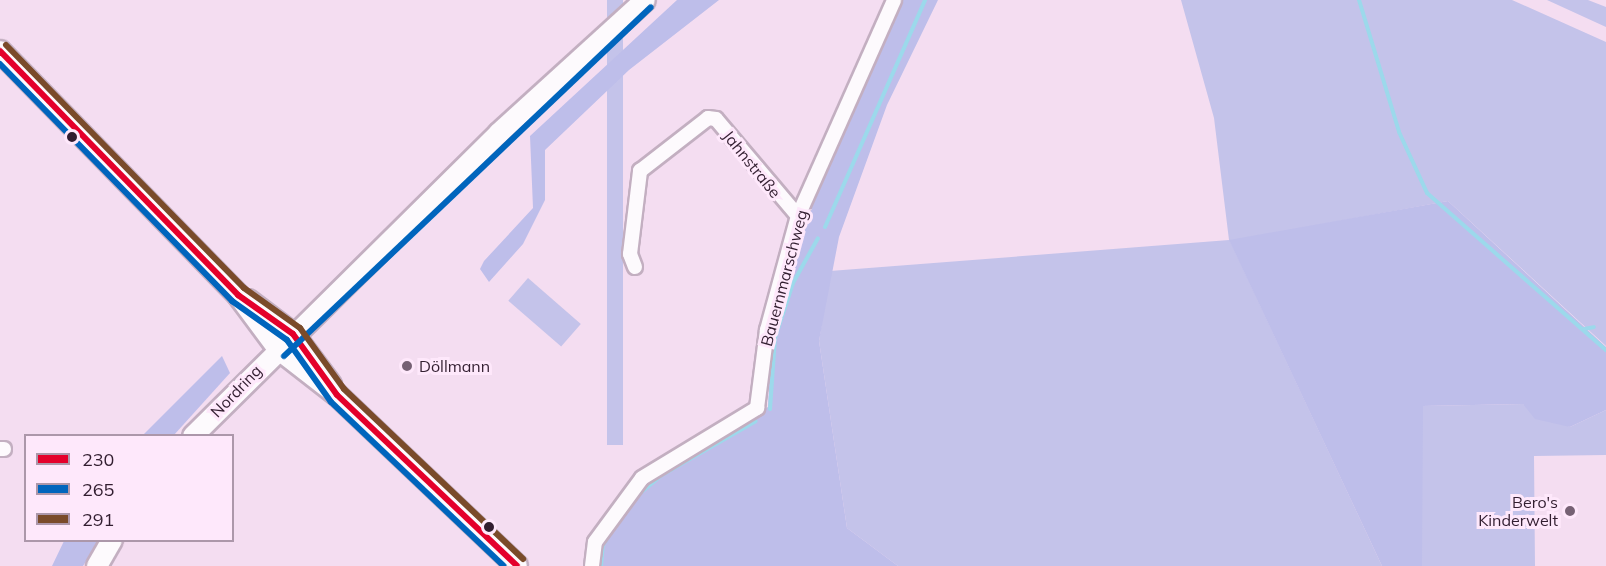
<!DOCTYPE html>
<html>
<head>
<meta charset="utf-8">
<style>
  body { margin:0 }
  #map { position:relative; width:1606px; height:566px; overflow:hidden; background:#f4ddf1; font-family:Mulish,sans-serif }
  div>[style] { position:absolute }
  .green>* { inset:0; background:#c4c3ea; transform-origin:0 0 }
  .forest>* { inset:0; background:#bebeea }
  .stream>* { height:4px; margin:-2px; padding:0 2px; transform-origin:2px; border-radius:2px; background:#9cd9eb }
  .roads { filter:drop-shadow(2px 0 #c3afc1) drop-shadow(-2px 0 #c3afc1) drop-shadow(0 2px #c3afc1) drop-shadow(0 -2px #c3afc1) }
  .street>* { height:14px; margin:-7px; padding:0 7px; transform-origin:7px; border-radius:7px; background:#fdfafd }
  .secondary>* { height:20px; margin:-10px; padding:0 10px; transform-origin:10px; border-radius:10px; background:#fdfafd }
  .bus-1>* { height:6px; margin:-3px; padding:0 3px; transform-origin:3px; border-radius:3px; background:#e4002b }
  .bus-2>* { height:6px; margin:-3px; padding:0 3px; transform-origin:3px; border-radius:3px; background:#0065bd }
  .bus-3>* { height:6px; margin:-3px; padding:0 3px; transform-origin:3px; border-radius:3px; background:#7a4b2a }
  .dots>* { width:16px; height:16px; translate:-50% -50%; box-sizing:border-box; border:3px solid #fee8fb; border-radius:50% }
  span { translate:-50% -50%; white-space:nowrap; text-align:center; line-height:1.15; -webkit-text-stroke:6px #fee8fb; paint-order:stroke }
  .street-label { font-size:16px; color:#321e30 }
  .poi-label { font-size:16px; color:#321e30 }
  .left { translate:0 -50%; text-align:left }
  .right { translate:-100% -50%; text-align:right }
  .legend { position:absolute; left:24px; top:434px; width:210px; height:108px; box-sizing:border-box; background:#fee8fb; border:2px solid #ac97aa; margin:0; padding:8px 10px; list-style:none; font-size:18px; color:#321e30 }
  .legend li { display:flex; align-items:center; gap:12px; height:30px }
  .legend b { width:30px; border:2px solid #ac97aa }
</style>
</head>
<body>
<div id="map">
  <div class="green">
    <i style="left:607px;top:0;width:16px;height:445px"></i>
    <i style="clip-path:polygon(1181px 0,1512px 0,1606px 42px,1606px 346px,1448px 201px,1230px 241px,1382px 566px,898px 566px,847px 528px,819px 341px,830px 271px,1229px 240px,1214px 118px)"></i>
    <i style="clip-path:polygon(1547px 0,1588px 0,1606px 7px,1606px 27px)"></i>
    <i style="left:528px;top:278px;width:70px;height:30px;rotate:41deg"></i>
    <i style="clip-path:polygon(1523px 404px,1570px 427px,1606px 410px,1606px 455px,1534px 456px,1535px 566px,1422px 566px,1422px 406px)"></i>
  </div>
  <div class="forest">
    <i style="clip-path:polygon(677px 0,719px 0,629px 70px,545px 150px,545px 200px,523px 244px,489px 282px,480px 269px,484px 261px,533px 208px,530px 136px)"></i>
    <i style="clip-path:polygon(898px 0,938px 0,887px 105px,839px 237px,819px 341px,847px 528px,898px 566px,600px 566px,601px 544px,644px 485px,768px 407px,772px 329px,803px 223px)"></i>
    <i style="clip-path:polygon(1448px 201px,1606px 347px,1606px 410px,1570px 427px,1535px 419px,1523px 404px,1423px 406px,1422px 566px,1382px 566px,1229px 240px)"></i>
    <i style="clip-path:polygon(222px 356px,230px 373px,174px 435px,143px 435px)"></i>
    <i style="clip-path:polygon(64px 541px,64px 540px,99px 541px,83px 566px,52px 566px)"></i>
  </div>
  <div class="stream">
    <i style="left:1359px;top:0;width:138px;rotate:73.1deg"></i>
    <i style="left:1399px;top:132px;width:67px;rotate:65.3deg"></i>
    <i style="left:1427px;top:193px;width:238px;rotate:41.3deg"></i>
    <i style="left:825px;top:227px;width:248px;rotate:-66.2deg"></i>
    <i style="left:1584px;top:329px;width:10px;rotate:-11deg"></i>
    <i style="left:770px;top:409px;width:71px;rotate:-86deg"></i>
    <i style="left:775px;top:338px;width:58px;rotate:-71.9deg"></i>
    <i style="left:793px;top:283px;width:51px;rotate:-60.9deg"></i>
    <i style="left:638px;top:495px;width:31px;rotate:-40deg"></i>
    <i style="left:662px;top:475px;width:108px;rotate:-29.9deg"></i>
    <i style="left:601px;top:566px;width:21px;rotate:-85deg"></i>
    <i style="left:603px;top:545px;width:26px;rotate:-58deg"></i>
  </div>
  <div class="roads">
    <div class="street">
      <i style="left:635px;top:267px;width:14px;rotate:-111deg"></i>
      <i style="left:630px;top:254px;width:84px;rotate:-83.1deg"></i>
      <i style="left:640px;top:171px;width:86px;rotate:-37.9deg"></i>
      <i style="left:708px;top:118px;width:8px;rotate:7deg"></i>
      <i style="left:716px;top:119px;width:127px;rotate:49.8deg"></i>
      <i style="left:0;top:449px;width:4px"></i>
      <i style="left:592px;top:566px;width:24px;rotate:-83deg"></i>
      <i style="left:595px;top:542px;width:79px;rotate:-53.7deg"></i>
      <i style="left:642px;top:478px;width:135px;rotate:-31.3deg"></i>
      <i style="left:757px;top:408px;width:79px;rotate:-82.7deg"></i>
      <i style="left:767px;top:330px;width:118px;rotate:-74.8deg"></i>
      <i style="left:798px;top:216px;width:236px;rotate:-66deg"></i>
    </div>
    <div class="secondary">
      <i style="left:0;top:51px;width:341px;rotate:45.7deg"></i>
      <i style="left:238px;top:295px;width:67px;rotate:53.5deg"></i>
      <i style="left:278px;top:349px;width:75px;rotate:37.9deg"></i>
      <i style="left:337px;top:395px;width:248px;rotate:43.5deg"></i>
      <i style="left:248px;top:300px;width:56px;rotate:37.1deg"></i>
      <i style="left:293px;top:334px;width:64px;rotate:53.3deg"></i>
      <i style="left:193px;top:436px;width:431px;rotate:-44.7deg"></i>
      <i style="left:499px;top:133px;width:197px;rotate:-42.3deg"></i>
      <i style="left:97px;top:566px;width:30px;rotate:-60deg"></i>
    </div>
  </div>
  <div class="bus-1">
    <i style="left:0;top:51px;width:341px;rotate:45.7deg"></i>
    <i style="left:238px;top:295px;width:67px;rotate:35.3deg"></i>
    <i style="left:293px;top:334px;width:75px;rotate:54.2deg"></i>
    <i style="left:337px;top:395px;width:248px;rotate:43.5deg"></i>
  </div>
  <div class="bus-2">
    <i style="left:0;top:64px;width:332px;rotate:45.6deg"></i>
    <i style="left:232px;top:301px;width:67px;rotate:35.3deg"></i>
    <i style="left:287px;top:340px;width:76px;rotate:54.6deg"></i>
    <i style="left:331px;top:402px;width:238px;rotate:43.5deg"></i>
    <i style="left:284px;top:356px;width:506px;rotate:-43.56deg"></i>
  </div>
  <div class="bus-3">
    <i style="left:6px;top:45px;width:340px;rotate:45.6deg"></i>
    <i style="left:244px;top:288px;width:69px;rotate:35.5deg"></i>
    <i style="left:300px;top:328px;width:75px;rotate:54.2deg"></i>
    <i style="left:344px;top:389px;width:247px;rotate:43.5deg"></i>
  </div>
  <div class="dots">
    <i style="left:72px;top:137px;background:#321e30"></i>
    <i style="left:407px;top:366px;background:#766174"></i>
    <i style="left:1570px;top:511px;background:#766174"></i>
    <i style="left:489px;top:527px;background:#321e30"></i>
  </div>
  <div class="street-label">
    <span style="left:752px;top:164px;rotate:51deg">Jahnstraße</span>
    <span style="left:784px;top:278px;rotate:-75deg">Bauernmarschweg</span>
    <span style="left:236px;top:391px;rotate:-46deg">Nordring</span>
  </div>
  <div class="poi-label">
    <span class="left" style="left:419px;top:366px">Döllmann</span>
    <span class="right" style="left:1558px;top:511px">Bero's<br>Kinderwelt</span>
  </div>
  <ul class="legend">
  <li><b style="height:8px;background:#e4002b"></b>230</li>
  <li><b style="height:8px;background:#0065bd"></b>265</li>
  <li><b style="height:8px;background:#7a4b2a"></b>291</li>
  </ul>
</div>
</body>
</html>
